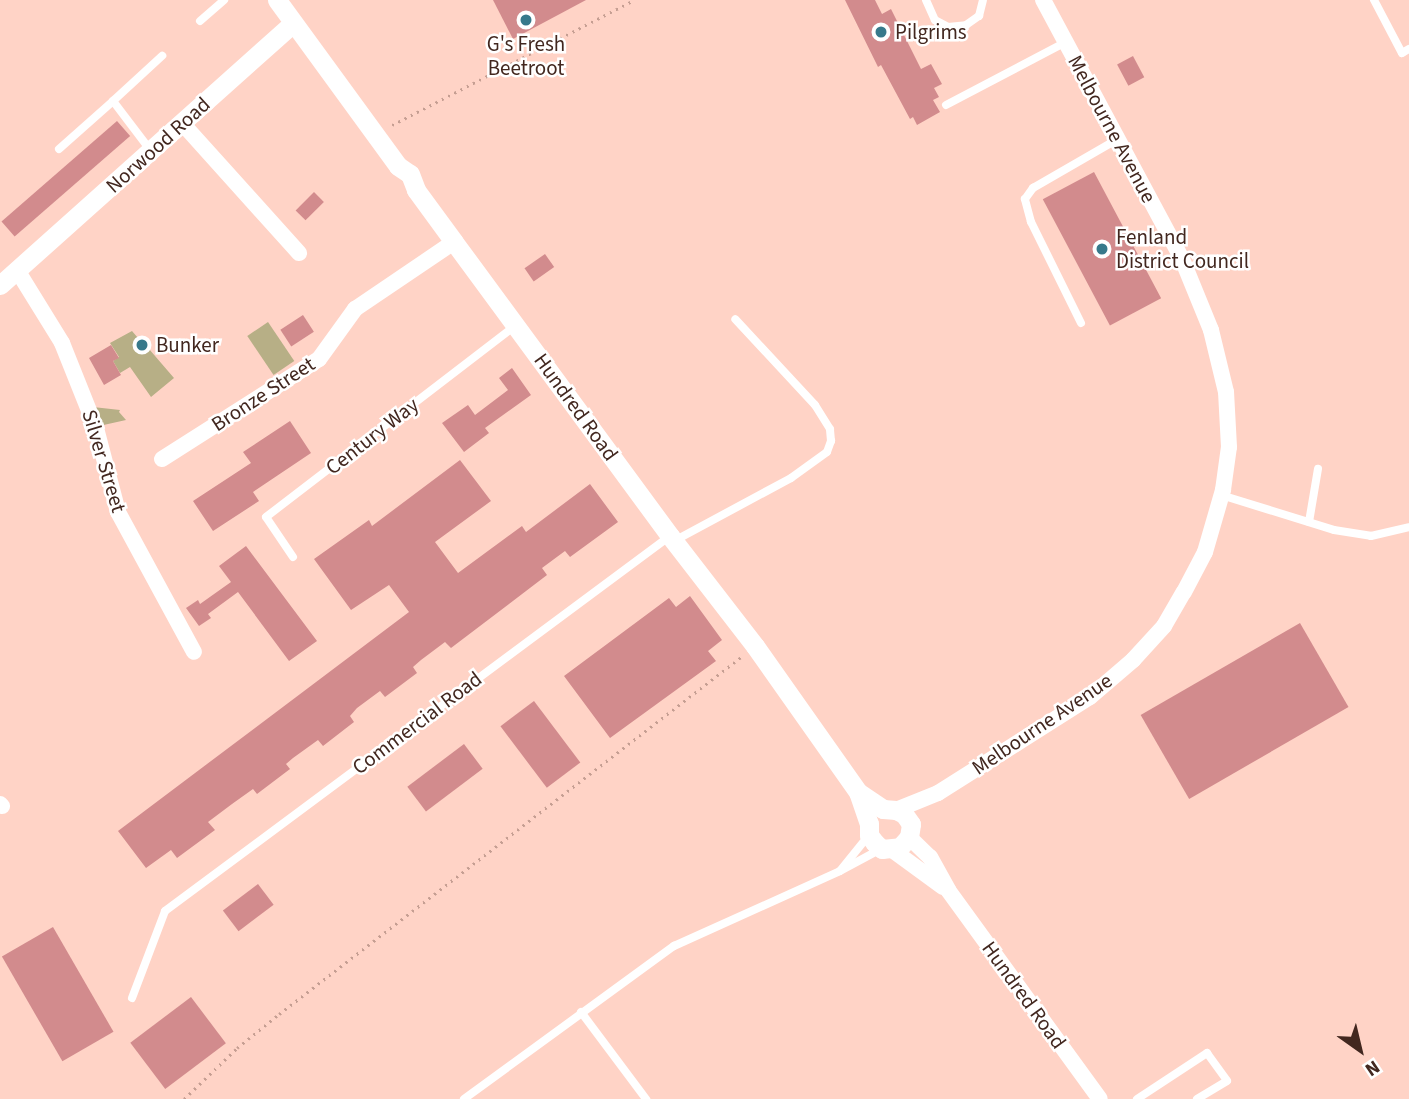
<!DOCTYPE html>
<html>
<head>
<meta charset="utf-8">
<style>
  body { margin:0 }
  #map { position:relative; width:1409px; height:1099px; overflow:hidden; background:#ffd3c6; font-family:"Source Sans 3",sans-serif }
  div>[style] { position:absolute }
  .green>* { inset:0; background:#b7af86; transform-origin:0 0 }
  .building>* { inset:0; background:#d28b8d; transform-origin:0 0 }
  .path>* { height:2.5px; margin-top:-1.25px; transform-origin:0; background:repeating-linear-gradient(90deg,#c59e92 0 2px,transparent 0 7px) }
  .service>* { height:8px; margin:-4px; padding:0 4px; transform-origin:4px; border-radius:4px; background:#fff }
  .minor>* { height:16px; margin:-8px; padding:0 8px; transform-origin:8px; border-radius:8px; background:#fff }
  .tertiary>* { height:19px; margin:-9.5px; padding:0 9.5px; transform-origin:9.5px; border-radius:9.5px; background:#fff }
  .dots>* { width:19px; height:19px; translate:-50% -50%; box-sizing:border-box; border:4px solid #fff; border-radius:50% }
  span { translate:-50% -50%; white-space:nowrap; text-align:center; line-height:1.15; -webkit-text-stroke:5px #fff; paint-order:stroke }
  .poi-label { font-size:21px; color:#42271f }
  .left { translate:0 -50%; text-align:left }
  .street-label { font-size:21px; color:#42271f }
  .north { position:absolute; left:1325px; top:1015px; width:70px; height:70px; -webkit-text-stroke:5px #fff; paint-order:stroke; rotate:146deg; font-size:19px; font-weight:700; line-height:28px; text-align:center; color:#42271f }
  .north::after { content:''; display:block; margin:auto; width:24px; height:32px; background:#42271f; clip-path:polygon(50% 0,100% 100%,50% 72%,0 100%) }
</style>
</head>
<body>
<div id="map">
  <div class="green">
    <i style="left:268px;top:322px;width:47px;height:25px;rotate:56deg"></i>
    <i style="clip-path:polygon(132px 331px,138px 338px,135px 342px,145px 352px,149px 349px,174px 378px,151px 397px,130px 367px,120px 373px,113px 361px,119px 357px,110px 343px)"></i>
    <i style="clip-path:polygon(93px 407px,120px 410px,119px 412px,126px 420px,99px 426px)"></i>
  </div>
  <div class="building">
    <i style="clip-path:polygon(493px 0,586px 0,513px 39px)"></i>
    <i style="clip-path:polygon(845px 0,875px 0,882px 14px,891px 9px,921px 69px,931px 64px,942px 84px,934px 88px,939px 97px,933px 100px,940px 112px,917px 125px,913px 117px,910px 119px,881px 65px,878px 67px)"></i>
    <i style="left:1133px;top:56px;width:24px;height:18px;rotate:62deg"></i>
    <i style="left:117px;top:121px;width:20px;height:153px;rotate:49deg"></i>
    <i style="left:1094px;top:172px;width:143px;height:58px;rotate:62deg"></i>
    <i style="left:314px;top:192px;width:14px;height:26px;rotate:45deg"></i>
    <i style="left:545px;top:254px;width:16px;height:25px;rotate:55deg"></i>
    <i style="left:303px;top:315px;width:20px;height:27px;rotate:57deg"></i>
    <i style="clip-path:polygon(111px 345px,119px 358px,113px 361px,121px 375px,104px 385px,89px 358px)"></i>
    <i style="clip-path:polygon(512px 368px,531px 395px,485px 428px,489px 433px,464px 452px,442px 423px,468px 405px,475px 415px,508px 390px,499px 378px)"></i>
    <i style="clip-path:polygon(290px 421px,311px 453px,253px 492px,259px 501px,213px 531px,193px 501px,251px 463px,243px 452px)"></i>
    <i style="clip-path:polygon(460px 460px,491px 501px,435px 542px,458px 573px,522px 526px,526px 532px,590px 484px,618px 522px,570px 557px,565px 551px,542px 568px,547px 575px,451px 648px,445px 642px,421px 660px,413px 667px,417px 673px,385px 697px,380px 691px,357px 708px,350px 716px,354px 722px,323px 746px,318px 740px,293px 758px,286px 764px,290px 769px,257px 794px,253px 789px,232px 804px,208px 822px,215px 830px,177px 858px,171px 850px,146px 868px,118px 831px,409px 612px,389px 585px,351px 610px,314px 559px,369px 520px,372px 526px)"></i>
    <i style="clip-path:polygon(246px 546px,317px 641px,289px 661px,238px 592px,208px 614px,211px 618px,199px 626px,186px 608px,198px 600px,200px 604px,231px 582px,219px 566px)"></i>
    <i style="clip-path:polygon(690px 596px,722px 640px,708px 651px,716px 661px,610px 738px,564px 676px,669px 598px,676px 607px)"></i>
    <i style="left:1300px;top:623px;width:97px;height:184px;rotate:60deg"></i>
    <i style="left:534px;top:701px;width:77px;height:42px;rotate:53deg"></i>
    <i style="left:464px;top:744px;width:31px;height:71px;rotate:53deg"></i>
    <i style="left:258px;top:884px;width:26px;height:44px;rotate:53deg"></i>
    <i style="left:53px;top:927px;width:121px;height:59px;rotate:60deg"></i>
    <i style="left:191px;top:997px;width:58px;height:76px;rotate:53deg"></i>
  </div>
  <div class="path">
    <i style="left:392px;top:125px;width:272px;rotate:-27.3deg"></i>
    <i style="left:184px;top:1099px;width:74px;rotate:-43.9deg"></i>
    <i style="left:237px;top:1048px;width:54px;rotate:-39deg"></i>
    <i style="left:279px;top:1014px;width:584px;rotate:-37.69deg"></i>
  </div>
  <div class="service">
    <i style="left:926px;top:0;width:22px;rotate:66deg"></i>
    <i style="left:935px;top:20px;width:15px;rotate:28deg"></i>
    <i style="left:948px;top:27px;width:18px;rotate:-6deg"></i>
    <i style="left:966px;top:25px;width:16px;rotate:-35deg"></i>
    <i style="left:979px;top:16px;width:16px;rotate:-76deg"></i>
    <i style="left:1374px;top:0;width:60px;rotate:62.2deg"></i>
    <i style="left:1402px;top:53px;width:8px;rotate:-30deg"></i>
    <i style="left:200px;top:21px;width:32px;rotate:-41deg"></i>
    <i style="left:946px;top:105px;width:136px;rotate:-27.7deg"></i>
    <i style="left:59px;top:149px;width:72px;rotate:-41.6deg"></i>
    <i style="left:151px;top:151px;width:63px;rotate:-127.2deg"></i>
    <i style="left:113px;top:101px;width:67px;rotate:-42.6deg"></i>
    <i style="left:1081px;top:323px;width:113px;rotate:-116.3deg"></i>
    <i style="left:1031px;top:222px;width:24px;rotate:-105deg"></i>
    <i style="left:1025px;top:199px;width:14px;rotate:-54deg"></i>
    <i style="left:1033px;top:188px;width:98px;rotate:-30deg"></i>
    <i style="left:1221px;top:495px;width:118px;rotate:17.2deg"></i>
    <i style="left:1334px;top:530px;width:37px;rotate:9deg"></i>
    <i style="left:1371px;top:536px;width:39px;rotate:-13deg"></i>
    <i style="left:1309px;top:522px;width:54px;rotate:-80.4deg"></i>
    <i style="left:674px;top:541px;width:133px;rotate:-28.3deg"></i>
    <i style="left:791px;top:478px;width:44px;rotate:-35.8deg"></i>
    <i style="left:827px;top:452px;width:12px;rotate:-70deg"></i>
    <i style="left:831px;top:441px;width:12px;rotate:-95deg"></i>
    <i style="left:830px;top:429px;width:28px;rotate:-122deg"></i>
    <i style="left:815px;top:405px;width:117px;rotate:-132.9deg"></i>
    <i style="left:293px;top:557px;width:48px;rotate:-124deg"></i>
    <i style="left:266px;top:517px;width:315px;rotate:-37.5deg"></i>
    <i style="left:869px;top:835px;width:46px;rotate:128.9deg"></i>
    <i style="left:840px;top:871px;width:44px;rotate:-28.3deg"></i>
    <i style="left:132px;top:998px;width:93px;rotate:-69.2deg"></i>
    <i style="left:165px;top:911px;width:629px;rotate:-36.6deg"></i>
    <i style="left:581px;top:1012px;width:109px;rotate:53.2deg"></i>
    <i style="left:464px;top:1099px;width:260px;rotate:-36.1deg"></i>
    <i style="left:674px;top:946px;width:182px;rotate:-24.3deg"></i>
    <i style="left:1137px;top:1099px;width:84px;rotate:-33.3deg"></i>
    <i style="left:1207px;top:1053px;width:34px;rotate:54deg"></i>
    <i style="left:1227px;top:1081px;width:35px;rotate:149deg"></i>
  </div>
  <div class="minor">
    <i style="left:182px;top:123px;width:175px;rotate:48deg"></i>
    <i style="left:17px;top:270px;width:86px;rotate:58.3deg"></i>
    <i style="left:62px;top:343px;width:92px;rotate:68.2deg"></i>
    <i style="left:96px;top:428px;width:87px;rotate:75.3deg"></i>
    <i style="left:118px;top:512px;width:159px;rotate:61.5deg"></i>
    <i style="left:162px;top:459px;width:186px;rotate:-32.5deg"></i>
    <i style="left:319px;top:359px;width:62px;rotate:-54.2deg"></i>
    <i style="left:355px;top:309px;width:120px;rotate:-34.1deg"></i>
    <i style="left:0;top:804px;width:3px;rotate:45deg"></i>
    <i style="left:896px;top:810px;width:45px;rotate:-22deg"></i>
    <i style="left:938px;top:793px;width:180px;rotate:-32.3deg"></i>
    <i style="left:1090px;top:697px;width:57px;rotate:-40.7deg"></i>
    <i style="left:1133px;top:660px;width:46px;rotate:-47.6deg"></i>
    <i style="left:1164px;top:626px;width:39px;rotate:-60deg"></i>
    <i style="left:1184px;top:592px;width:45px;rotate:-62.3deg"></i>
    <i style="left:1205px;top:552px;width:65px;rotate:-73.8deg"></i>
    <i style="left:1223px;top:490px;width:43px;rotate:-82.1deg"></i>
    <i style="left:1229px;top:447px;width:55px;rotate:-93.1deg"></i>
    <i style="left:1226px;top:392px;width:64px;rotate:-103.6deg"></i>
    <i style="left:1211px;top:330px;width:77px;rotate:-112.2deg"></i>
    <i style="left:1182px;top:259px;width:294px;rotate:-118.2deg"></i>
    <i style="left:909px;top:837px;width:29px;rotate:44deg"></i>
    <i style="left:930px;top:857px;width:38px;rotate:61deg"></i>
    <i style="left:948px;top:890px;width:258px;rotate:54deg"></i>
    <i style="left:891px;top:849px;width:64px;rotate:36.2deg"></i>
  </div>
  <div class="tertiary">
    <i style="left:277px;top:0;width:205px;rotate:53.9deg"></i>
    <i style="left:398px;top:166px;width:14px;rotate:34deg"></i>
    <i style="left:410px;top:174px;width:17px;rotate:69deg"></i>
    <i style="left:416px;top:190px;width:64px;rotate:53.8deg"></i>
    <i style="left:454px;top:242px;width:365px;rotate:53.7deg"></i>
    <i style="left:670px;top:536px;width:139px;rotate:52.3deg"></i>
    <i style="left:755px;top:646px;width:179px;rotate:54.8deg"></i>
    <i style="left:858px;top:792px;width:34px;rotate:71deg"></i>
    <i style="left:869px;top:824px;width:11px;rotate:90deg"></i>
    <i style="left:869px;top:835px;width:10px;rotate:53deg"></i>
    <i style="left:875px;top:843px;width:9px;rotate:41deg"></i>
    <i style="left:882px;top:849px;width:18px;rotate:-6deg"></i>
    <i style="left:900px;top:847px;width:13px;rotate:-48deg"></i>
    <i style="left:909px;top:837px;width:13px;rotate:-81deg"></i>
    <i style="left:911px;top:824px;width:12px;rotate:-125deg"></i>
    <i style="left:904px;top:814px;width:9px;rotate:-153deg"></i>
    <i style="left:896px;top:810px;width:13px;rotate:-176deg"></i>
    <i style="left:883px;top:809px;width:30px;rotate:-146deg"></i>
    <i style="left:0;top:285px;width:393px;rotate:-41.8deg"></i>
  </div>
  <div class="dots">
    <i style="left:526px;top:20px;background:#37798b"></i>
    <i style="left:881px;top:32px;background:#37798b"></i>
    <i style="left:1102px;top:249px;background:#37798b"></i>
    <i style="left:142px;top:345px;background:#37798b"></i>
  </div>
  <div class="poi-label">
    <span class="left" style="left:895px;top:32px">Pilgrims</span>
    <span style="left:526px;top:56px">G's Fresh<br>Beetroot</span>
    <span class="left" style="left:1116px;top:249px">Fenland<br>District Council</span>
    <span class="left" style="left:156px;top:345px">Bunker</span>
  </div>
  <div class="street-label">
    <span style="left:1112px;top:129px;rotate:62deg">Melbourne Avenue</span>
    <span style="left:158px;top:145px;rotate:-42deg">Norwood Road</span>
    <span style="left:263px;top:394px;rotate:-33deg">Bronze Street</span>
    <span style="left:576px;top:407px;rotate:54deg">Hundred Road</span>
    <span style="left:372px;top:436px;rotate:-38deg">Century Way</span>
    <span style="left:104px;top:461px;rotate:73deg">Silver Street</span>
    <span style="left:417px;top:723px;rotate:-37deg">Commercial Road</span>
    <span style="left:1042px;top:724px;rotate:-34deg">Melbourne Avenue</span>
    <span style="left:1024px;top:995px;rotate:54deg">Hundred Road</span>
  </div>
  <div class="north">N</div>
</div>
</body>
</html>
